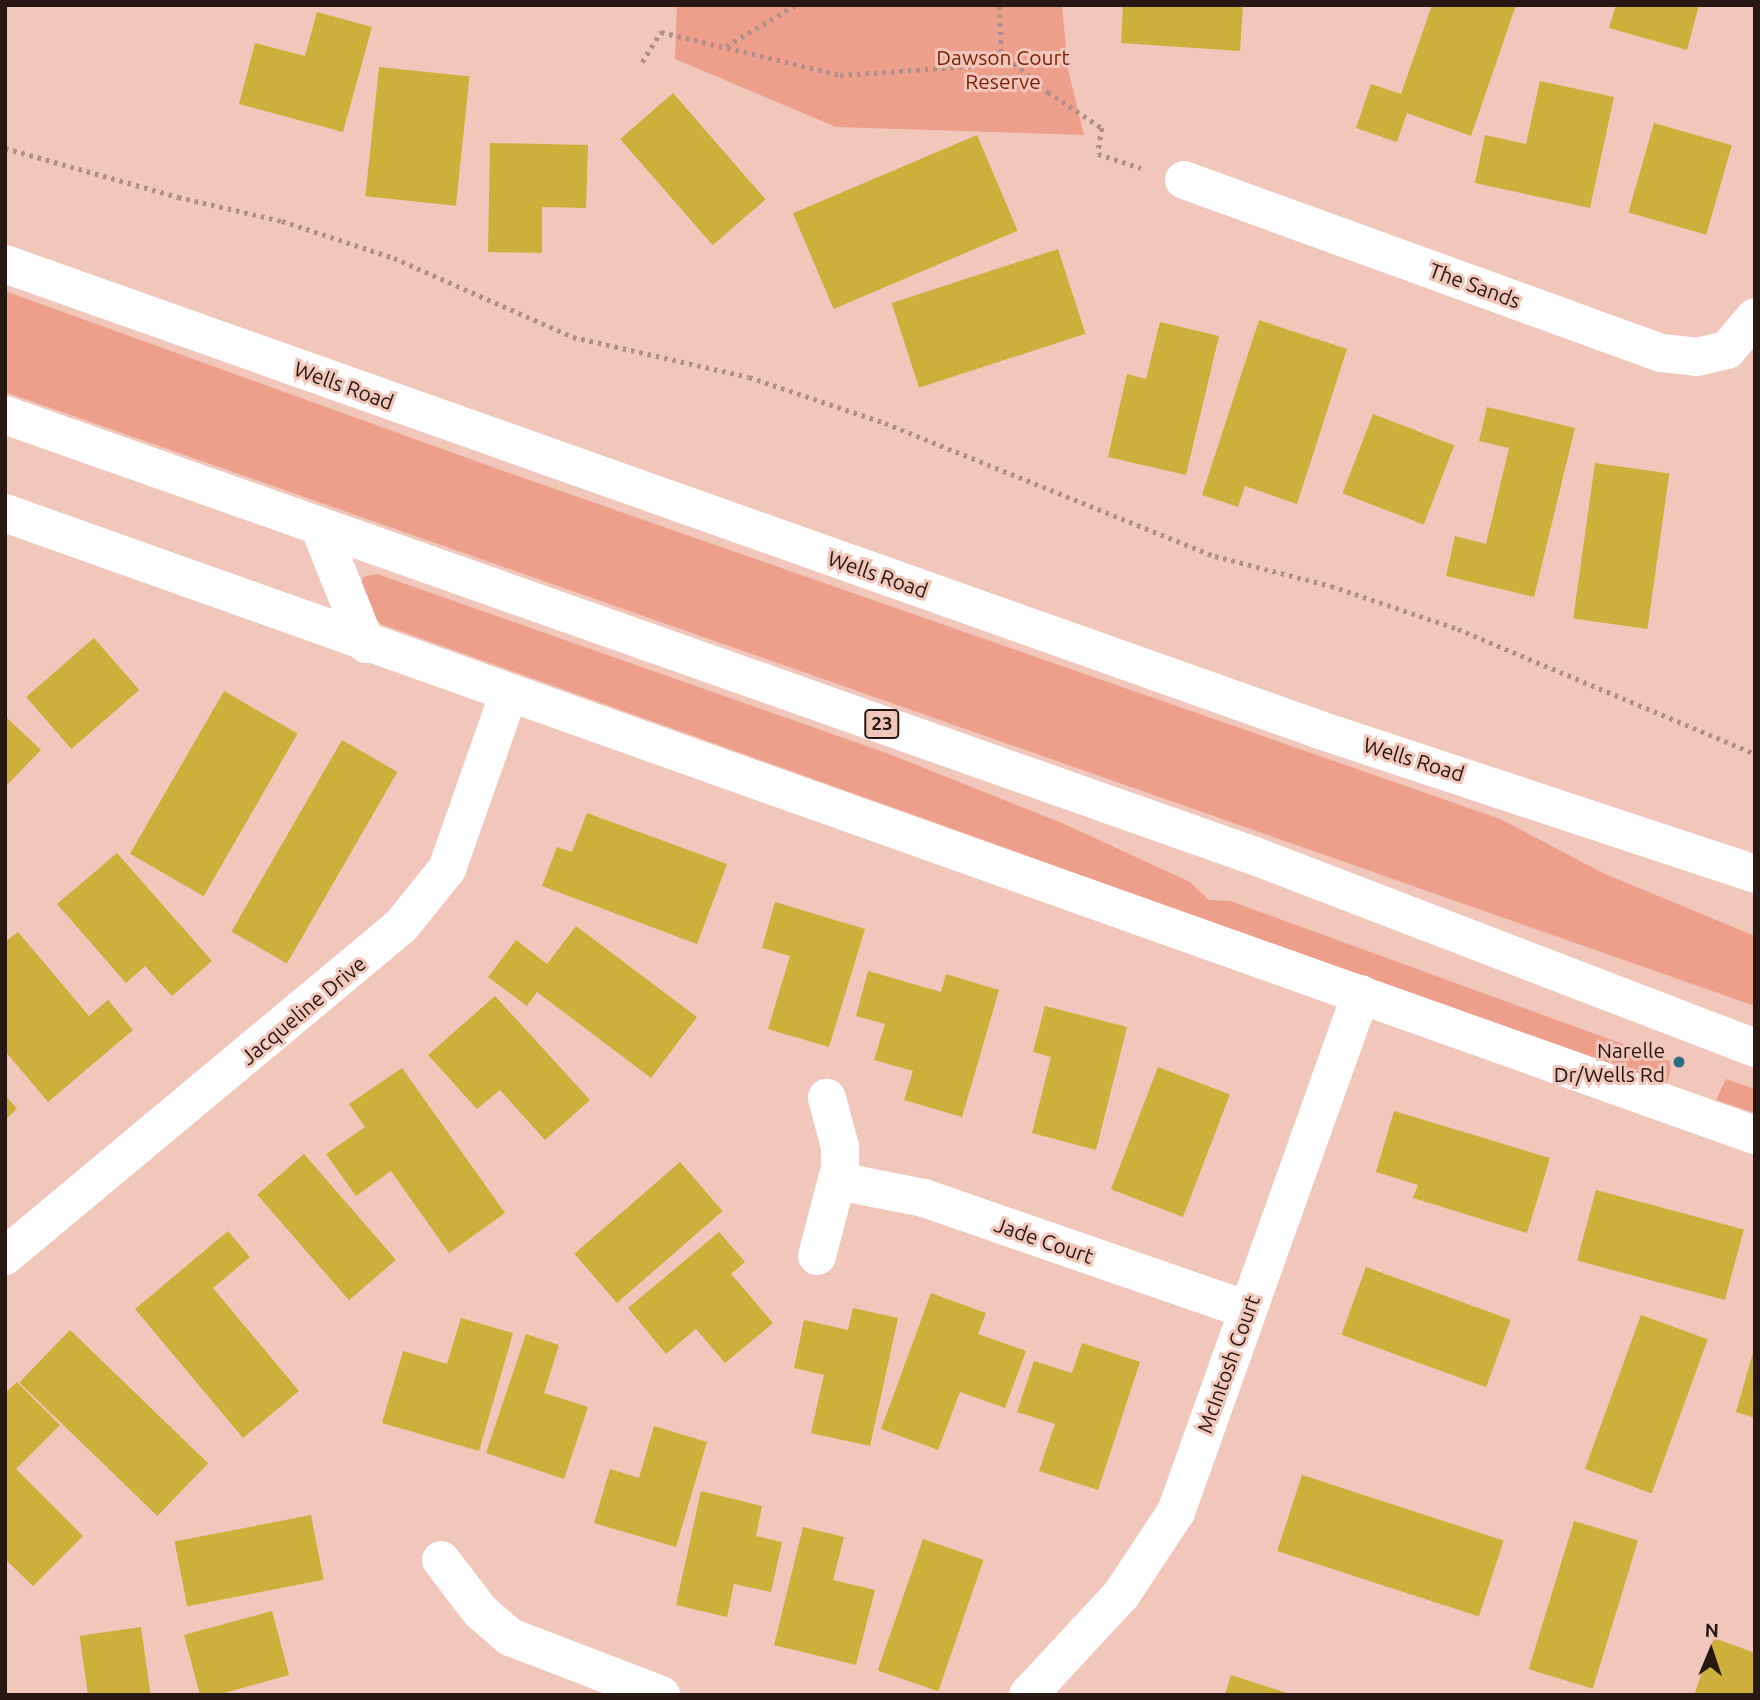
<!DOCTYPE html>
<html>
<head>
<meta charset="utf-8">
<style>
  body { margin:0 }
  #map { position:relative; width:1760px; height:1700px; overflow:hidden; background:#f1c6bb; font-family:Ubuntu,sans-serif }
  div>[style] { position:absolute }
  .green>* { inset:0; background:#ed9f8b }
  .building>* { inset:0; background:#ccb03b; transform-origin:0 0 }
  .path>* { height:4.5px; margin-top:-2.25px; transform-origin:0; background:repeating-linear-gradient(90deg,#b18f86 0 3.5px,transparent 0 8.5px) }
  .minor>* { height:38px; margin:-19px; padding:0 19px; transform-origin:19px; border-radius:19px; background:#fff }
  .major>* { height:38px; margin:-19px; padding:0 19px; transform-origin:19px; border-radius:19px; background:#fff }
  .dots>* { width:19px; height:19px; translate:-50% -50%; box-sizing:border-box; border:4px solid #f1c6bb; border-radius:50% }
  span { translate:-50% -50%; white-space:nowrap; text-align:center; line-height:1.15; -webkit-text-stroke:6px #f1c6bb; paint-order:stroke }
  .shield-label span { padding:2px 5px; background:#f1c6bb; border:2px solid; border-radius:5px; -webkit-text-stroke-width:0 }
  .shield-label { font-size:19px; color:#271814; font-weight:700 }
  .park-label { font-size:21px; color:#7b1e02 }
  .street-label { font-size:21px; color:#271814 }
  .poi-label { font-size:21px; color:#271814 }
  .right { translate:-100% -50%; text-align:right }
  .frame { position:absolute; inset:0; border:7px solid #271814; pointer-events:none }
  .north { position:absolute; left:1676px; top:1616px; width:70px; height:70px; -webkit-text-stroke:5px #f1c6bb; paint-order:stroke; rotate:2deg; font-size:19px; font-weight:700; line-height:28px; text-align:center; color:#271814 }
  .north::after { content:''; display:block; margin:auto; width:24px; height:32px; background:#271814; clip-path:polygon(50% 0,100% 100%,50% 72%,0 100%) }
</style>
</head>
<body>
<div id="map">
  <div class="green">
    <i style="clip-path:polygon(677px 5px,1062px 5px,1068px 69px,1084px 135px,836px 127px,675px 59px)"></i>
    <i style="clip-path:polygon(5px 291px,495px 468px,1500px 819px,1605px 874px,1755px 936px,1755px 1006px,5px 392px)"></i>
    <i style="clip-path:polygon(377px 574px,889px 754px,1062px 823px,1190px 882px,1209px 900px,1230px 901px,1672px 1062px,1667px 1085px,381px 624px,364px 608px,360px 592px,363px 577px)"></i>
    <i style="clip-path:polygon(1726px 1079px,1755px 1089px,1755px 1113px,1716px 1100px)"></i>
  </div>
  <div class="building">
    <i style="clip-path:polygon(1123px 5px,1243px 5px,1240px 51px,1121px 43px)"></i>
    <i style="clip-path:polygon(1432px 5px,1516px 5px,1471px 136px,1407px 113px,1397px 142px,1356px 128px,1371px 84px,1401px 94px)"></i>
    <i style="clip-path:polygon(1616px 5px,1699px 5px,1687px 50px,1609px 28px)"></i>
    <i style="clip-path:polygon(317px 12px,372px 27px,343px 132px,239px 104px,255px 43px,305px 56px)"></i>
    <i style="left:379px;top:67px;width:91px;height:130px;rotate:6deg"></i>
    <i style="clip-path:polygon(1540px 81px,1614px 97px,1590px 208px,1475px 183px,1485px 135px,1526px 144px)"></i>
    <i style="left:673px;top:93px;width:141px;height:70px;rotate:49deg"></i>
    <i style="left:1654px;top:123px;width:81px;height:93px;rotate:16deg"></i>
    <i style="left:977px;top:135px;width:104px;height:200px;rotate:67deg"></i>
    <i style="clip-path:polygon(490px 143px,588px 145px,586px 208px,542px 207px,542px 253px,488px 252px)"></i>
    <i style="left:1058px;top:249px;width:89px;height:175px;rotate:72deg"></i>
    <i style="clip-path:polygon(1259px 320px,1347px 349px,1297px 504px,1245px 486px,1238px 507px,1202px 495px)"></i>
    <i style="clip-path:polygon(1160px 322px,1219px 336px,1186px 475px,1108px 457px,1127px 374px,1146px 379px)"></i>
    <i style="clip-path:polygon(1487px 407px,1575px 428px,1534px 597px,1446px 576px,1455px 536px,1486px 544px,1509px 448px,1479px 441px)"></i>
    <i style="left:1373px;top:414px;width:87px;height:85px;rotate:21deg"></i>
    <i style="left:1595px;top:463px;width:75px;height:157px;rotate:8deg"></i>
    <i style="left:94px;top:638px;width:69px;height:90px;rotate:49deg"></i>
    <i style="left:224px;top:691px;width:85px;height:188px;rotate:30deg"></i>
    <i style="clip-path:polygon(5px 716px,41px 750px,5px 787px)"></i>
    <i style="left:342px;top:740px;width:64px;height:221px;rotate:30deg"></i>
    <i style="clip-path:polygon(587px 813px,727px 864px,697px 944px,542px 886px,557px 847px,572px 852px)"></i>
    <i style="clip-path:polygon(117px 853px,212px 961px,172px 996px,145px 966px,126px 983px,57px 904px)"></i>
    <i style="clip-path:polygon(775px 902px,865px 929px,829px 1047px,768px 1029px,790px 956px,762px 948px)"></i>
    <i style="clip-path:polygon(576px 926px,697px 1017px,651px 1078px,537px 992px,527px 1006px,488px 977px,516px 940px,547px 964px)"></i>
    <i style="clip-path:polygon(18px 932px,89px 1016px,108px 1000px,133px 1030px,48px 1102px,5px 1051px,5px 942px)"></i>
    <i style="clip-path:polygon(868px 971px,941px 992px,946px 974px,999px 990px,962px 1117px,904px 1100px,913px 1071px,874px 1060px,885px 1024px,856px 1016px)"></i>
    <i style="clip-path:polygon(495px 996px,590px 1100px,545px 1140px,500px 1090px,477px 1109px,428px 1055px)"></i>
    <i style="clip-path:polygon(1045px 1006px,1127px 1027px,1096px 1150px,1032px 1133px,1051px 1057px,1033px 1052px)"></i>
    <i style="left:1158px;top:1067px;width:77px;height:131px;rotate:21deg"></i>
    <i style="clip-path:polygon(402px 1068px,505px 1213px,449px 1253px,391px 1171px,356px 1196px,326px 1154px,365px 1127px,349px 1104px)"></i>
    <i style="clip-path:polygon(5px 1095px,17px 1109px,5px 1120px)"></i>
    <i style="clip-path:polygon(1394px 1111px,1550px 1158px,1527px 1233px,1413px 1198px,1418px 1185px,1376px 1172px)"></i>
    <i style="left:304px;top:1154px;width:140px;height:62px;rotate:49deg"></i>
    <i style="left:680px;top:1162px;width:65px;height:140px;rotate:49deg"></i>
    <i style="left:1596px;top:1190px;width:153px;height:73px;rotate:15deg"></i>
    <i style="clip-path:polygon(228px 1231px,250px 1257px,213px 1288px,299px 1391px,243px 1438px,135px 1309px)"></i>
    <i style="clip-path:polygon(719px 1232px,745px 1262px,731px 1274px,773px 1323px,725px 1363px,696px 1329px,666px 1354px,628px 1308px)"></i>
    <i style="left:1366px;top:1267px;width:154px;height:72px;rotate:20deg"></i>
    <i style="clip-path:polygon(931px 1293px,986px 1313px,978px 1334px,1026px 1351px,1005px 1408px,960px 1392px,938px 1450px,881px 1429px)"></i>
    <i style="clip-path:polygon(853px 1308px,898px 1318px,870px 1446px,811px 1433px,824px 1375px,794px 1368px,804px 1320px,848px 1330px)"></i>
    <i style="left:1641px;top:1315px;width:71px;height:164px;rotate:20deg"></i>
    <i style="clip-path:polygon(461px 1318px,513px 1333px,479px 1451px,382px 1423px,403px 1351px,447px 1364px)"></i>
    <i style="left:70px;top:1330px;width:192px;height:73px;rotate:44deg"></i>
    <i style="clip-path:polygon(526px 1334px,559px 1345px,544px 1393px,588px 1407px,564px 1479px,486px 1453px)"></i>
    <i style="clip-path:polygon(1082px 1343px,1140px 1362px,1098px 1490px,1039px 1471px,1055px 1424px,1017px 1412px,1034px 1361px,1072px 1373px)"></i>
    <i style="clip-path:polygon(1754px 1349px,1755px 1349px,1755px 1418px,1736px 1412px)"></i>
    <i style="clip-path:polygon(17px 1382px,60px 1425px,16px 1469px,83px 1536px,33px 1586px,5px 1559px,5px 1393px)"></i>
    <i style="clip-path:polygon(654px 1426px,707px 1442px,676px 1547px,594px 1523px,610px 1469px,639px 1478px)"></i>
    <i style="left:1302px;top:1475px;width:212px;height:80px;rotate:18deg"></i>
    <i style="clip-path:polygon(701px 1491px,762px 1506px,756px 1536px,782px 1542px,771px 1592px,734px 1584px,727px 1617px,676px 1605px)"></i>
    <i style="left:311px;top:1515px;width:66px;height:139px;rotate:79deg"></i>
    <i style="left:1574px;top:1521px;width:67px;height:155px;rotate:17deg"></i>
    <i style="clip-path:polygon(803px 1527px,844px 1537px,833px 1580px,875px 1590px,856px 1665px,774px 1645px)"></i>
    <i style="left:923px;top:1539px;width:64px;height:139px;rotate:19deg"></i>
    <i style="clip-path:polygon(272px 1611px,289px 1675px,217px 1695px,200px 1695px,184px 1635px)"></i>
    <i style="left:141px;top:1627px;width:69px;height:62px;rotate:82deg"></i>
    <i style="clip-path:polygon(1714px 1638px,1755px 1653px,1755px 1695px,1694px 1695px)"></i>
    <i style="clip-path:polygon(1231px 1675px,1290px 1694px,1289px 1695px,1225px 1695px)"></i>
  </div>
  <div class="path">
    <i style="left:726px;top:46px;width:81px;rotate:-30.4deg"></i>
    <i style="left:1001px;top:52px;width:62px;rotate:40.4deg"></i>
    <i style="left:1048px;top:92px;width:65px;rotate:33.7deg"></i>
    <i style="left:1102px;top:128px;width:26px;rotate:99deg"></i>
    <i style="left:1098px;top:154px;width:45px;rotate:18deg"></i>
    <i style="left:642px;top:62px;width:36px;rotate:-58deg"></i>
    <i style="left:661px;top:32px;width:184px;rotate:13.5deg"></i>
    <i style="left:840px;top:75px;width:132px;rotate:-3.9deg"></i>
    <i style="left:972px;top:66px;width:32px;rotate:-26deg"></i>
    <i style="left:1001px;top:52px;width:47px;rotate:-92.4deg"></i>
    <i style="left:5px;top:148px;width:180px;rotate:15.8deg"></i>
    <i style="left:178px;top:197px;width:107px;rotate:13deg"></i>
    <i style="left:282px;top:221px;width:118px;rotate:18.3deg"></i>
    <i style="left:394px;top:258px;width:196px;rotate:23.8deg"></i>
    <i style="left:573px;top:337px;width:180px;rotate:12.8deg"></i>
    <i style="left:749px;top:377px;width:144px;rotate:18.7deg"></i>
    <i style="left:885px;top:423px;width:356px;rotate:22deg"></i>
    <i style="left:1215px;top:556px;width:120px;rotate:14.5deg"></i>
    <i style="left:1331px;top:586px;width:134px;rotate:18.7deg"></i>
    <i style="left:1458px;top:629px;width:322px;rotate:22.8deg"></i>
  </div>
  <div class="minor">
    <i style="left:1184px;top:180px;width:507px;rotate:19.93deg"></i>
    <i style="left:1661px;top:353px;width:36px;rotate:6deg"></i>
    <i style="left:1697px;top:357px;width:31px;rotate:-13deg"></i>
    <i style="left:1727px;top:350px;width:43px;rotate:-49.7deg"></i>
    <i style="left:5px;top:513px;width:1857px;rotate:19.57deg"></i>
    <i style="left:319px;top:526px;width:127px;rotate:68.3deg"></i>
    <i style="left:838px;top:1181px;width:88px;rotate:11.2deg"></i>
    <i style="left:924px;top:1198px;width:342px;rotate:19.1deg"></i>
    <i style="left:5px;top:1256px;width:515px;rotate:-39.81deg"></i>
    <i style="left:401px;top:926px;width:73px;rotate:-51.1deg"></i>
    <i style="left:447px;top:869px;width:183px;rotate:-70.6deg"></i>
    <i style="left:817px;top:1256px;width:91px;rotate:-75.4deg"></i>
    <i style="left:840px;top:1168px;width:21px;rotate:-90deg"></i>
    <i style="left:840px;top:1147px;width:51px;rotate:-104.9deg"></i>
    <i style="left:441px;top:1560px;width:64px;rotate:52.6deg"></i>
    <i style="left:480px;top:1611px;width:40px;rotate:41deg"></i>
    <i style="left:510px;top:1637px;width:162px;rotate:21deg"></i>
    <i style="left:1028px;top:1695px;width:137px;rotate:-47.1deg"></i>
    <i style="left:1121px;top:1595px;width:100px;rotate:-56.5deg"></i>
    <i style="left:1176px;top:1512px;width:550px;rotate:-70.35deg"></i>
  </div>
  <div class="major">
    <i style="left:5px;top:264px;width:1395px;rotate:19.51deg"></i>
    <i style="left:1320px;top:730px;width:458px;rotate:18.3deg"></i>
    <i style="left:5px;top:415px;width:1322px;rotate:19.44deg"></i>
    <i style="left:1252px;top:855px;width:539px;rotate:20.99deg"></i>
  </div>
  <div class="dots">
    <i style="left:1679px;top:1062px;background:#2b7080"></i>
  </div>
  <div class="shield-label">
    <span style="left:882px;top:724px">23</span>
  </div>
  <div class="park-label">
    <span style="left:1003px;top:69px">Dawson Court<br>Reserve</span>
  </div>
  <div class="street-label">
    <span style="left:1475px;top:285px;rotate:20deg">The Sands</span>
    <span style="left:344px;top:385px;rotate:20deg">Wells Road</span>
    <span style="left:878px;top:574px;rotate:19deg">Wells Road</span>
    <span style="left:1414px;top:759px;rotate:17deg">Wells Road</span>
    <span style="left:303px;top:1010px;rotate:-40deg">Jacqueline Drive</span>
    <span style="left:1044px;top:1240px;rotate:19deg">Jade Court</span>
    <span style="left:1228px;top:1364px;rotate:-70deg">McIntosh Court</span>
  </div>
  <div class="poi-label">
    <span class="right" style="left:1665px;top:1062px">Narelle<br>Dr/Wells Rd</span>
  </div>
  <div class="frame"></div>
  <div class="north">N</div>
</div>
</body>
</html>
